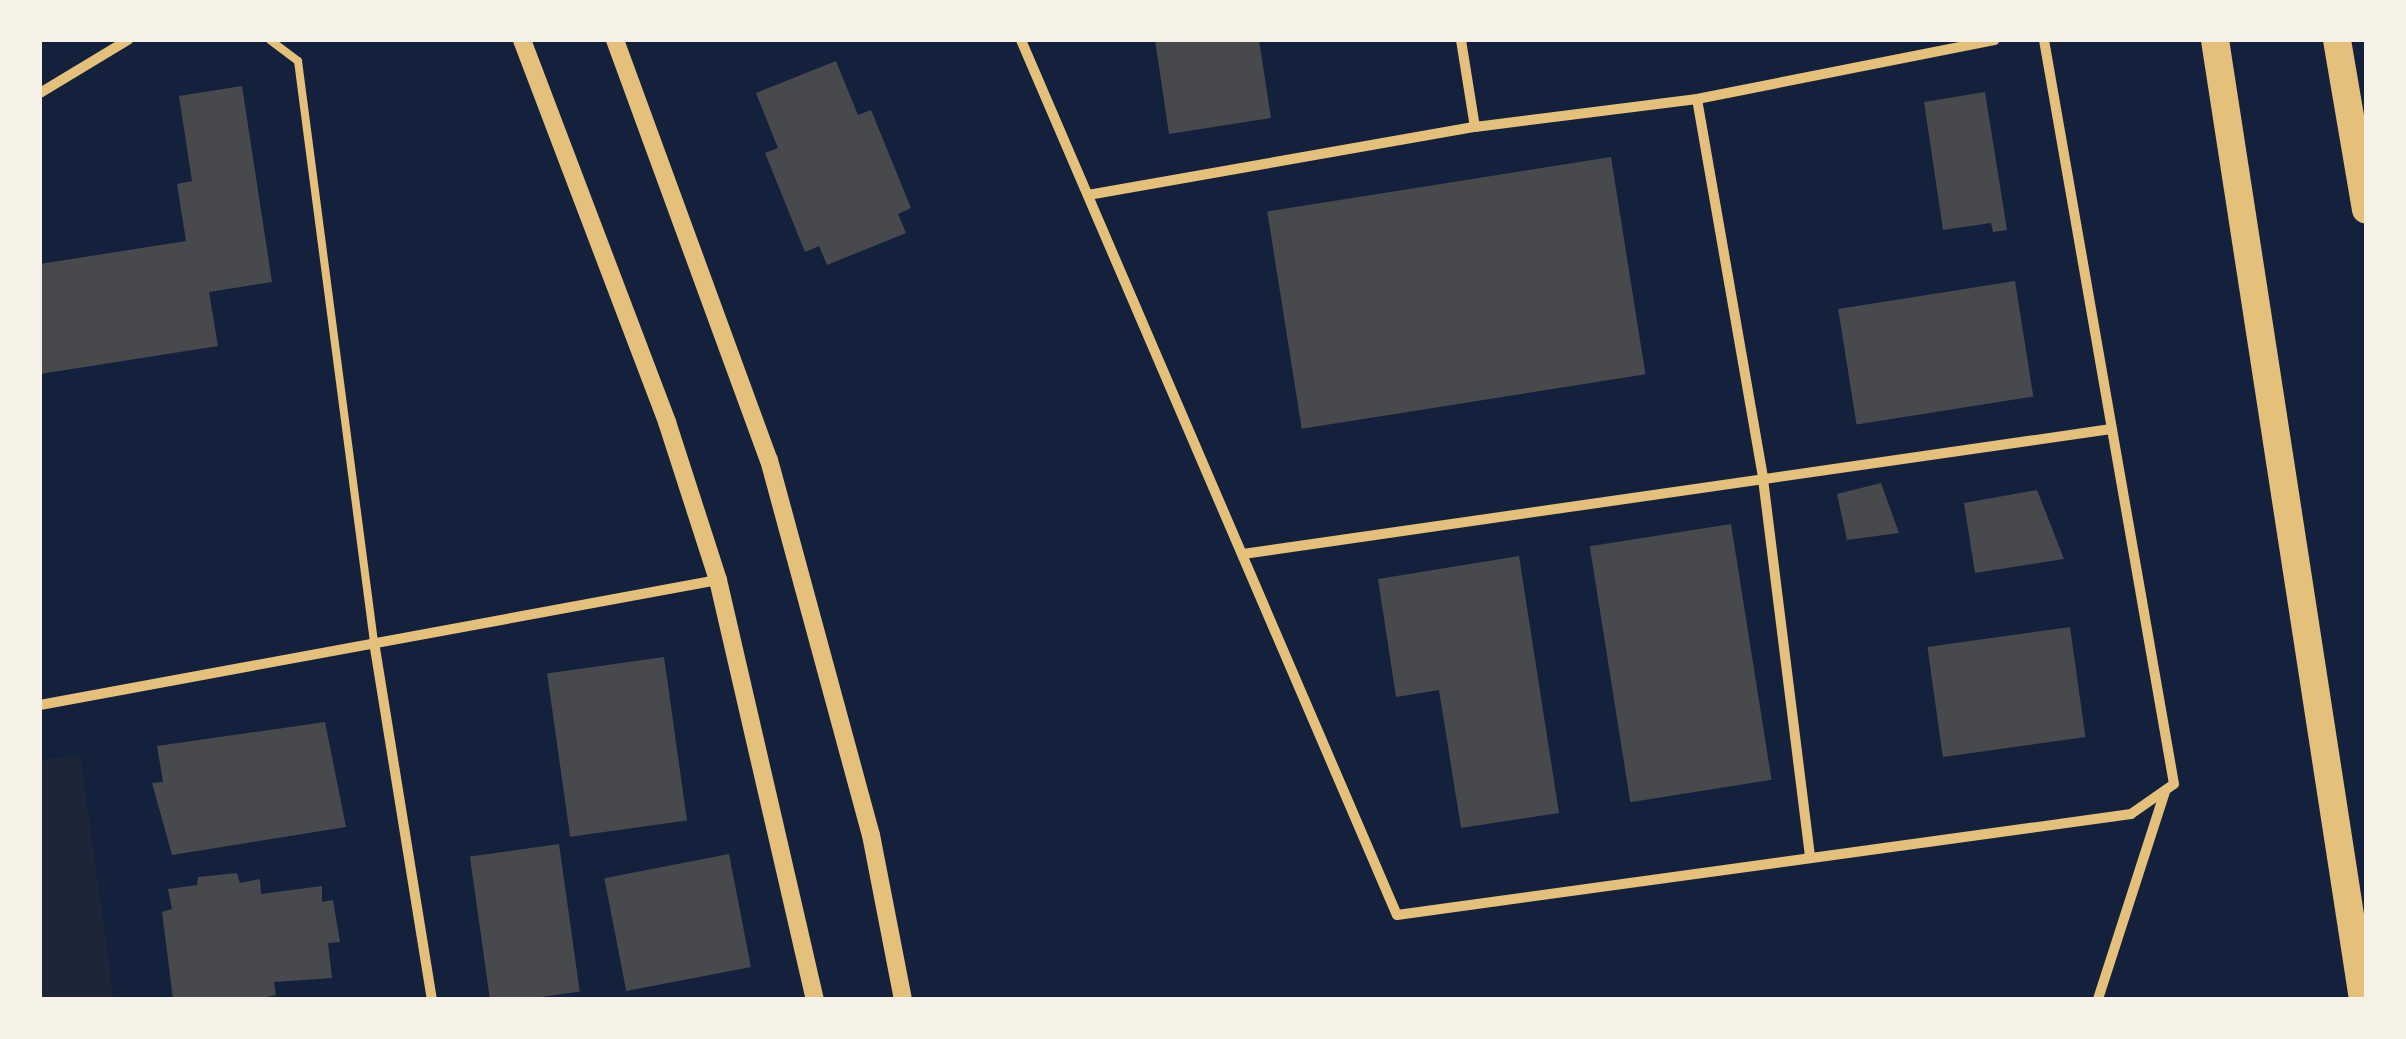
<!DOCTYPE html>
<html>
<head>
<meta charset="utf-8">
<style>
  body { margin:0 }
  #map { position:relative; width:2406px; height:1039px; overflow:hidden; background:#14213d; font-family:Mulish,sans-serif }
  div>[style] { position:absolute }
  .green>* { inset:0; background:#1d2539 }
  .building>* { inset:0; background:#48494c; transform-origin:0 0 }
  .service>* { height:8px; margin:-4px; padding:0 4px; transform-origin:4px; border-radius:4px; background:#e5c07b }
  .minor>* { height:10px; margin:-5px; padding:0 5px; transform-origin:5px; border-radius:5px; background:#e5c07b }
  .tertiary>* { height:18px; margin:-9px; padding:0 9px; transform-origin:9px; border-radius:9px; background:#e5c07b }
  .trunk>* { height:28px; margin:-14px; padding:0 14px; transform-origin:14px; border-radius:14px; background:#e5c07b }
  span { translate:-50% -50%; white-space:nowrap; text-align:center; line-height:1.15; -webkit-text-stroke:9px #f6f1e7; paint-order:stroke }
  .frame { position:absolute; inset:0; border:42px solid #f6f1e7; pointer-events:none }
</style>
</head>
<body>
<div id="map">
  <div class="green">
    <i style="clip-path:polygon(80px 755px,114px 999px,40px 999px,40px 760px)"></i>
  </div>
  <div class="building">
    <i style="clip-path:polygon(1155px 40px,1259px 40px,1271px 118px,1169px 134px)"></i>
    <i style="clip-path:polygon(836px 61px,858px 115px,871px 110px,911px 208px,898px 214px,906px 233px,827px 265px,819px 246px,805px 252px,765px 153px,778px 148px,756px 93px)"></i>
    <i style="clip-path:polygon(242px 86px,272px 282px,209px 292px,218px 346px,40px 374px,40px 264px,186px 241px,177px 184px,192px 181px,179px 96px)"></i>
    <i style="clip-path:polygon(1985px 92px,2007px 230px,1993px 232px,1991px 223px,1943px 230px,1924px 102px)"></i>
    <i style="left:1611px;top:157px;width:220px;height:348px;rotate:81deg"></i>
    <i style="left:2015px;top:281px;width:117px;height:179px;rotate:81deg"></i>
    <i style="clip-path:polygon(1881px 483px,1899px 533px,1847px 540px,1837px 494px)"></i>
    <i style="clip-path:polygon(2037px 490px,2064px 559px,1975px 573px,1964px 503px)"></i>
    <i style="left:1731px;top:524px;width:259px;height:143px;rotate:81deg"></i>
    <i style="clip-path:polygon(1519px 556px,1559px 813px,1461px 828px,1439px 690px,1396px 697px,1378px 579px)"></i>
    <i style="left:2070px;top:627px;width:111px;height:144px;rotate:82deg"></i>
    <i style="left:664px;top:657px;width:165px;height:118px;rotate:82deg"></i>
    <i style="clip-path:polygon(325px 722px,346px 827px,172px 855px,152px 783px,163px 782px,157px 746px)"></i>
    <i style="left:559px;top:844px;width:149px;height:90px;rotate:82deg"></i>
    <i style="left:729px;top:854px;width:115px;height:127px;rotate:79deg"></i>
    <i style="clip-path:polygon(237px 873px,240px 883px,260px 879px,261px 894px,322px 886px,322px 902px,333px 900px,340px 942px,328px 943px,332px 978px,274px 982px,276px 995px,256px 999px,173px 999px,162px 912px,172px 909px,168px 889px,197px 885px,198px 877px)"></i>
  </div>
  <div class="service">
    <i style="left:270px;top:40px;width:35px;rotate:37deg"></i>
    <i style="left:298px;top:61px;width:586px;rotate:82.55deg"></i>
  </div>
  <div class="minor">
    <i style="left:1021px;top:40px;width:952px;rotate:66.75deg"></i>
    <i style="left:1397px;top:915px;width:741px;rotate:-7.83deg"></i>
    <i style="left:2131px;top:814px;width:52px;rotate:-34.9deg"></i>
    <i style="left:2174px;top:784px;width:755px;rotate:-99.91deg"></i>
    <i style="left:1461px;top:40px;width:88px;rotate:80.9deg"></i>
    <i style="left:40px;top:93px;width:103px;rotate:-31.1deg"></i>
    <i style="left:1697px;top:99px;width:386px;rotate:80.1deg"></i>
    <i style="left:1763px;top:479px;width:382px;rotate:82.9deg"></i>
    <i style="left:1088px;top:195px;width:393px;rotate:-10deg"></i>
    <i style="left:1475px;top:127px;width:224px;rotate:-7.2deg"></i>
    <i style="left:1697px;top:99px;width:303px;rotate:-11.2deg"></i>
    <i style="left:1243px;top:554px;width:877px;rotate:-8.19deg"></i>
    <i style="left:374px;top:642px;width:362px;rotate:80.8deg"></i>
    <i style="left:40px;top:705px;width:689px;rotate:-10.45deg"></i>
    <i style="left:2098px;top:999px;width:219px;rotate:-72.1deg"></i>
  </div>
  <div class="tertiary">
    <i style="left:522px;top:40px;width:409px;rotate:69.2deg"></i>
    <i style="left:667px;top:422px;width:166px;rotate:72.1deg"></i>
    <i style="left:718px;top:580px;width:430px;rotate:77deg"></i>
    <i style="left:615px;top:40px;width:447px;rotate:69.9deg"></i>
    <i style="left:769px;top:460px;width:389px;rotate:74.8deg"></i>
    <i style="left:871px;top:835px;width:167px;rotate:79deg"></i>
  </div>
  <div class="trunk">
    <i style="left:2215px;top:40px;width:970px;rotate:81.23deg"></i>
    <i style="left:2337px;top:40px;width:172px;rotate:80.3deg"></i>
  </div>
  <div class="frame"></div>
</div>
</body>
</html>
